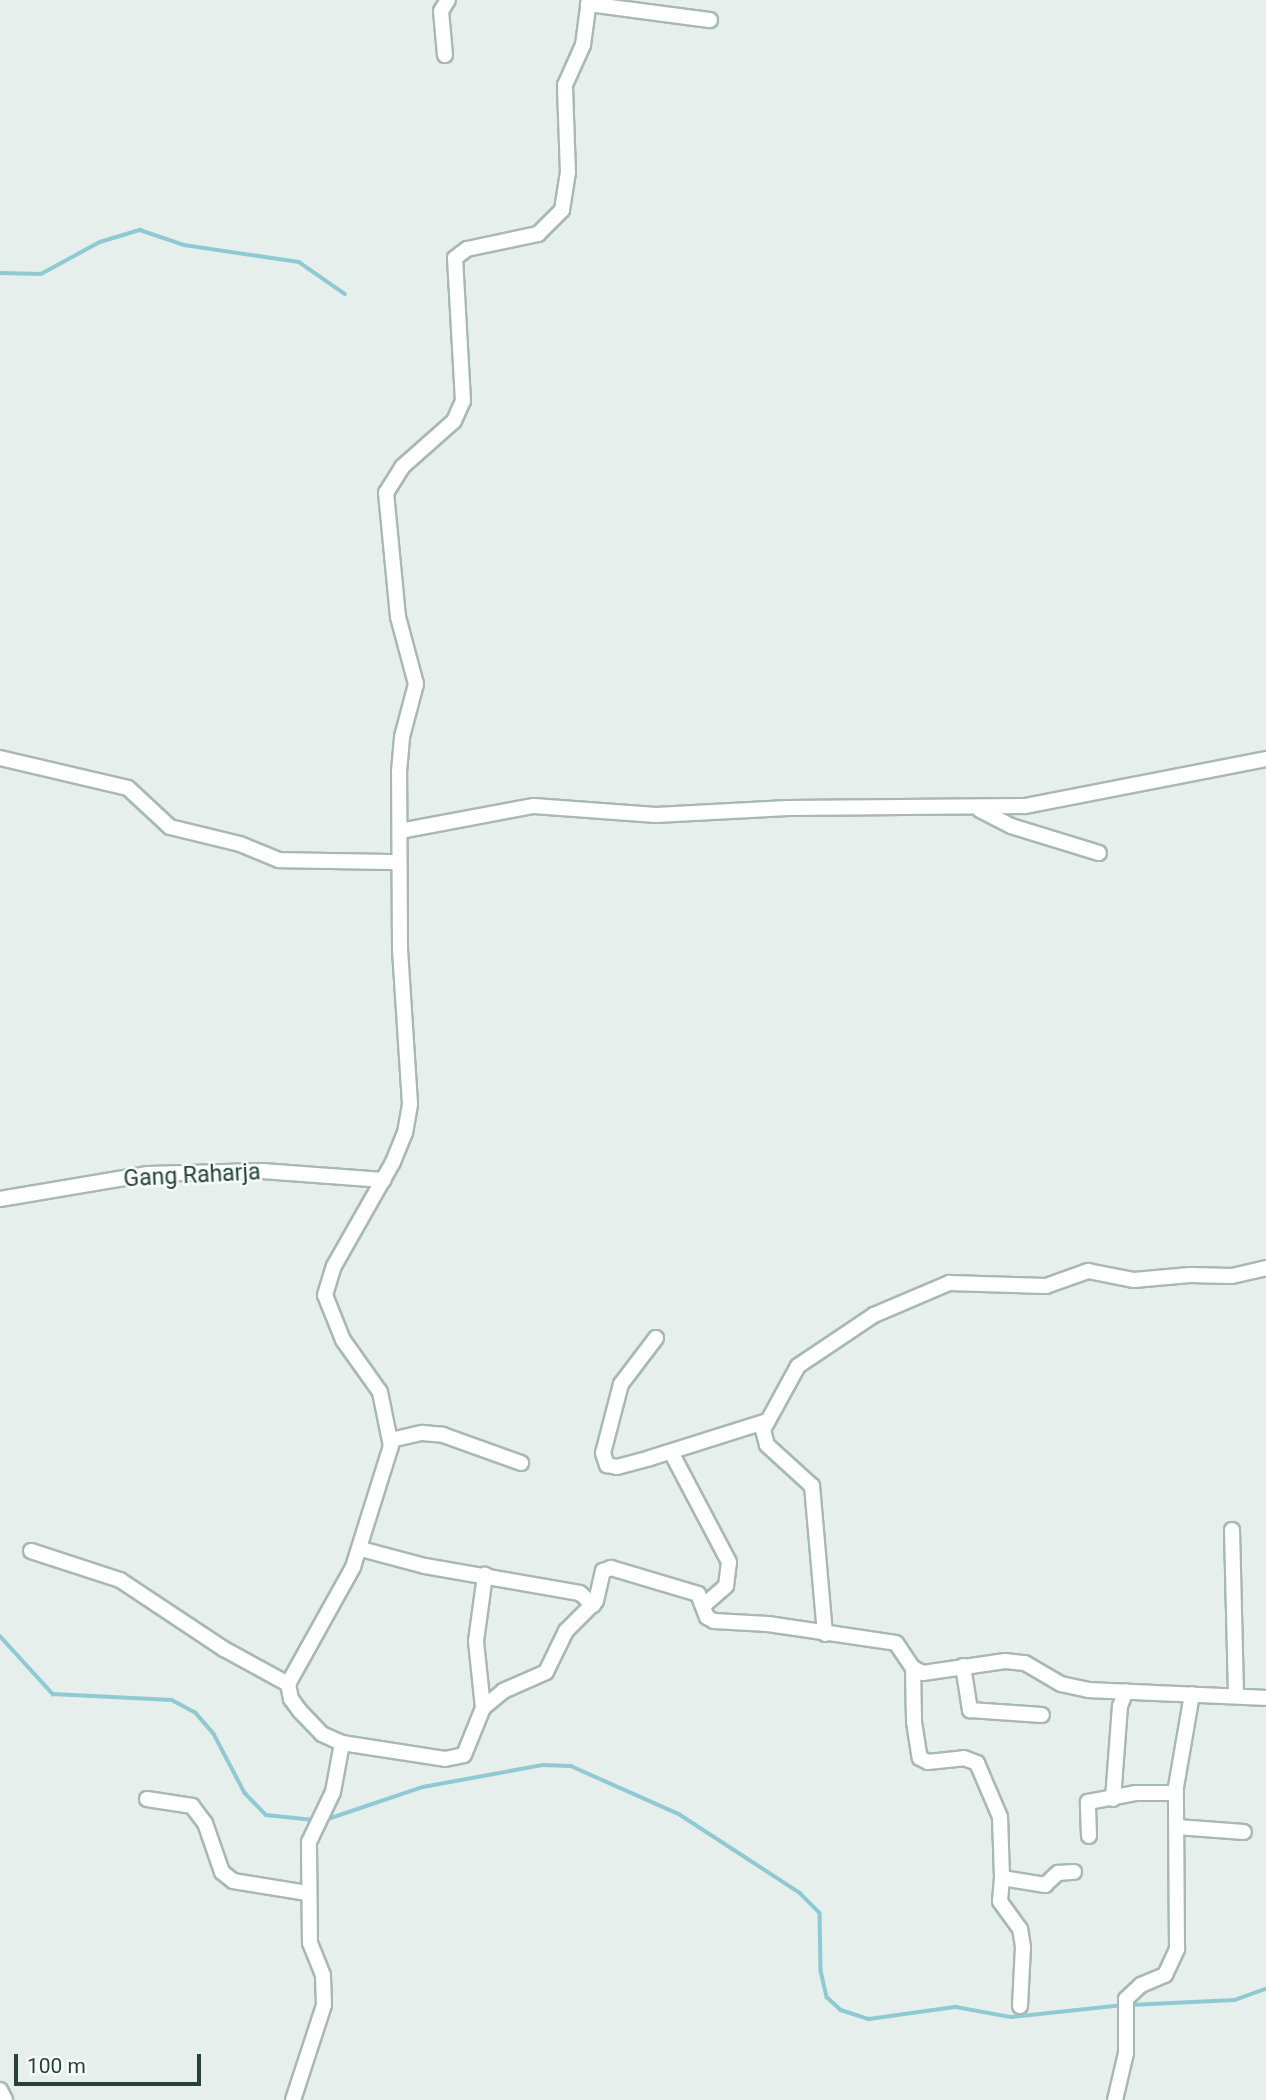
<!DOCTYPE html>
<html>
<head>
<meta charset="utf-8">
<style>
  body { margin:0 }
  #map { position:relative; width:1266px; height:2100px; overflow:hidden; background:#e6efeb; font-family:Roboto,sans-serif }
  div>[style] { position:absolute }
  .stream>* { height:3.5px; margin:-1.75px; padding:0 1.75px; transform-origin:1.75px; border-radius:1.75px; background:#8ec9d4 }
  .roads { filter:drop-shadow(2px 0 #a8b8b2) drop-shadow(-2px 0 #a8b8b2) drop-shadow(0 2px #a8b8b2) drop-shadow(0 -2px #a8b8b2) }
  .street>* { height:14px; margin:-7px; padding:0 7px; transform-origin:7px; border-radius:7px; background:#fff }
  span { translate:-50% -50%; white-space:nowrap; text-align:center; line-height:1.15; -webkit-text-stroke:5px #f7fbf9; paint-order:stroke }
  .street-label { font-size:23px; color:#24423a }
  .scale { position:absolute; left:14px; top:2054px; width:187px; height:32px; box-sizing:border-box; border:4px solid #24423a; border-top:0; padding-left:9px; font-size:21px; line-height:24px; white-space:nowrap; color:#24423a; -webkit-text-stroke:5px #f7fbf9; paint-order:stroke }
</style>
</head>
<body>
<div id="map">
  <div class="stream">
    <i style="left:0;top:273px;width:41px;rotate:1.4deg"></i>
    <i style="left:41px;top:274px;width:67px;rotate:-28.5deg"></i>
    <i style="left:100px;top:242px;width:42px;rotate:-16.7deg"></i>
    <i style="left:140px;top:230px;width:46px;rotate:18.8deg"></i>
    <i style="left:184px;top:245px;width:116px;rotate:8.4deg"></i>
    <i style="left:299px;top:262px;width:56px;rotate:34.8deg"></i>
    <i style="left:0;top:1636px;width:79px;rotate:47.6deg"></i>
    <i style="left:53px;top:1694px;width:119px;rotate:2.9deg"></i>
    <i style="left:172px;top:1700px;width:26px;rotate:28deg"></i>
    <i style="left:195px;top:1712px;width:29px;rotate:49deg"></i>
    <i style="left:214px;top:1734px;width:67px;rotate:62.3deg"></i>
    <i style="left:245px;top:1793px;width:30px;rotate:46deg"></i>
    <i style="left:266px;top:1815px;width:48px;rotate:5.9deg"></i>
    <i style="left:325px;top:1820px;width:103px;rotate:-18.6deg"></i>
    <i style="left:423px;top:1787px;width:122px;rotate:-10.4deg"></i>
    <i style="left:543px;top:1765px;width:28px;rotate:2deg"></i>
    <i style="left:571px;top:1766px;width:118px;rotate:24deg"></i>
    <i style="left:679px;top:1814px;width:145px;rotate:33.1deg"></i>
    <i style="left:800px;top:1893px;width:28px;rotate:45deg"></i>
    <i style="left:820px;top:1913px;width:58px;rotate:89deg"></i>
    <i style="left:821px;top:1971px;width:27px;rotate:77deg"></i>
    <i style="left:827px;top:1997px;width:19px;rotate:43deg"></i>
    <i style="left:841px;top:2010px;width:29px;rotate:18deg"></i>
    <i style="left:869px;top:2019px;width:88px;rotate:-7.9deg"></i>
    <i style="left:956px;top:2007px;width:56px;rotate:10.3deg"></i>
    <i style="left:1011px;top:2017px;width:113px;rotate:-6.1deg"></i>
    <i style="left:1130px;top:2005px;width:105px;rotate:-2.7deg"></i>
    <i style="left:1235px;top:2000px;width:33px;rotate:-20deg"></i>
  </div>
  <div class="roads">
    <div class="street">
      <i style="left:588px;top:4px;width:123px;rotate:7.5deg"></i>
      <i style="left:445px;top:55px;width:44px;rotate:-95.2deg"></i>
      <i style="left:441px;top:11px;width:13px;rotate:-58deg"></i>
      <i style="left:0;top:758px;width:131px;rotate:13.2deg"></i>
      <i style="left:128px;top:788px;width:57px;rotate:42.9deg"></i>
      <i style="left:170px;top:827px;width:72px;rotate:13.7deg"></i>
      <i style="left:240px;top:844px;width:42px;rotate:22.3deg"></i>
      <i style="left:279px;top:860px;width:119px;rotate:1deg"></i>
      <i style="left:980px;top:810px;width:35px;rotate:27deg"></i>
      <i style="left:1011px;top:826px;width:92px;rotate:17.1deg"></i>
      <i style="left:400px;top:831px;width:136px;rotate:-10.6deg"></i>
      <i style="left:534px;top:806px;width:122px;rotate:4.2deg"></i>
      <i style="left:656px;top:815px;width:132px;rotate:-3deg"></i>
      <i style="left:788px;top:808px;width:237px;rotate:-0.5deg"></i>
      <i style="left:1025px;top:806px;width:246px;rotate:-11deg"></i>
      <i style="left:0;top:1199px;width:150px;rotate:-9.6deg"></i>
      <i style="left:148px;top:1174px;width:114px;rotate:-1.5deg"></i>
      <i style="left:262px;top:1171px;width:122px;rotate:4.2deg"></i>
      <i style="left:656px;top:1338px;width:58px;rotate:127.3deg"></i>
      <i style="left:621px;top:1384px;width:71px;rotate:104.6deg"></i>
      <i style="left:603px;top:1453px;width:13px;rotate:72deg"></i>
      <i style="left:607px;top:1465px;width:10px;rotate:11deg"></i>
      <i style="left:617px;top:1467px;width:34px;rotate:-15deg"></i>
      <i style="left:650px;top:1458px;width:120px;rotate:-17.5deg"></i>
      <i style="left:391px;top:1440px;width:32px;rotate:-13deg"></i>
      <i style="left:422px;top:1433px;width:21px;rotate:5deg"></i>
      <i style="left:443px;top:1435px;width:83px;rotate:19.7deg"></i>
      <i style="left:671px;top:1452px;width:124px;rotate:62.2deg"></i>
      <i style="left:729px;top:1562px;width:24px;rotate:97deg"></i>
      <i style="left:726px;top:1586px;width:28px;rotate:139deg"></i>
      <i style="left:1232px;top:1530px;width:166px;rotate:88.6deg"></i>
      <i style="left:361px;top:1549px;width:66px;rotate:14.9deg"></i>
      <i style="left:425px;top:1566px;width:157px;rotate:9.9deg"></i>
      <i style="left:580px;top:1593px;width:18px;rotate:43deg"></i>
      <i style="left:31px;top:1551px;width:94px;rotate:18deg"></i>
      <i style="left:120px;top:1580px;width:125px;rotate:33.6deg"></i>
      <i style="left:224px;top:1649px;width:73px;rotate:28.7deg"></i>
      <i style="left:825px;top:1634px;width:149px;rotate:-95deg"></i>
      <i style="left:812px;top:1486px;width:61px;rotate:-137.7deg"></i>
      <i style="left:767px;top:1445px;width:16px;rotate:-105deg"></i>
      <i style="left:763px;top:1430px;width:73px;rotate:-61.3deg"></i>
      <i style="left:798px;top:1366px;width:92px;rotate:-33.9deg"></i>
      <i style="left:874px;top:1315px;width:82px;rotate:-23.1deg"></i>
      <i style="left:949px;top:1283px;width:97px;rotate:1.8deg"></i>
      <i style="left:1046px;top:1286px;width:45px;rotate:-19.7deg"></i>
      <i style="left:1088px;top:1271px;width:47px;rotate:11.1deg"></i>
      <i style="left:1134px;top:1280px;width:56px;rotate:-5.1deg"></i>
      <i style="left:1190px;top:1275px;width:42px;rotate:1.4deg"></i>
      <i style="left:1232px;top:1276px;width:35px;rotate:-13deg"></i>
      <i style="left:963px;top:1666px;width:45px;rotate:81deg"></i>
      <i style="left:970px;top:1710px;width:72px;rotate:4deg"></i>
      <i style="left:913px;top:1668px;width:54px;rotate:88.9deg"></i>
      <i style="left:914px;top:1722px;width:36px;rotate:81deg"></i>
      <i style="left:920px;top:1758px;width:9px;rotate:27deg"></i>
      <i style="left:928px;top:1762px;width:36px;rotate:-6deg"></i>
      <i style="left:964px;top:1758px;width:14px;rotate:21deg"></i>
      <i style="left:977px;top:1763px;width:59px;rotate:66.9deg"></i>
      <i style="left:1000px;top:1817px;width:61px;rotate:88.1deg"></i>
      <i style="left:483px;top:1708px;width:67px;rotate:-96deg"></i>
      <i style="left:476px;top:1641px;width:67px;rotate:-82.2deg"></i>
      <i style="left:342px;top:1743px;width:104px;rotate:8.8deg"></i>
      <i style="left:445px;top:1759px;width:19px;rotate:-12deg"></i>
      <i style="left:464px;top:1755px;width:51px;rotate:-68deg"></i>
      <i style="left:483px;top:1708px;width:26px;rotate:-40deg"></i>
      <i style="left:503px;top:1691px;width:47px;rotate:-23.8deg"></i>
      <i style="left:546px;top:1672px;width:46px;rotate:-64deg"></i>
      <i style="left:566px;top:1631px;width:42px;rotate:-45deg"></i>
      <i style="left:596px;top:1601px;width:31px;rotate:-77deg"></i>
      <i style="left:603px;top:1571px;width:9px;rotate:-21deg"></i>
      <i style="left:611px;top:1568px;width:91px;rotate:16.6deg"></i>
      <i style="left:698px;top:1594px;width:25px;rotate:69deg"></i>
      <i style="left:707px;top:1617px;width:8px;rotate:30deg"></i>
      <i style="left:714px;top:1621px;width:54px;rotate:3.2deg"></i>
      <i style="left:768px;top:1624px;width:129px;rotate:8.4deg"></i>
      <i style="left:896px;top:1643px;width:30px;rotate:56deg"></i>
      <i style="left:913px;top:1668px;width:11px;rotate:27deg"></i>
      <i style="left:923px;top:1673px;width:83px;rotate:-8.3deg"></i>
      <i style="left:1005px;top:1661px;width:20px;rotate:6deg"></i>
      <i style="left:1025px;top:1663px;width:42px;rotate:30.3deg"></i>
      <i style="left:1061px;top:1684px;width:29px;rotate:12deg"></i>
      <i style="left:1089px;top:1690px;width:177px;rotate:2.6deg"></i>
      <i style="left:147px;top:1799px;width:46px;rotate:8.8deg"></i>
      <i style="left:192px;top:1806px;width:21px;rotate:53deg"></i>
      <i style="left:205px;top:1823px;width:52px;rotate:70.9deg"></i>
      <i style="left:222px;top:1872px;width:14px;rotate:39deg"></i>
      <i style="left:233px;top:1881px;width:75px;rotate:9.2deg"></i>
      <i style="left:1113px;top:1799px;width:93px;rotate:-85.7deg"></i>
      <i style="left:1120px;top:1706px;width:16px;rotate:-68deg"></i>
      <i style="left:1177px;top:1827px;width:67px;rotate:4.3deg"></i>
      <i style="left:1089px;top:1836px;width:34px;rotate:-92deg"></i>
      <i style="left:1088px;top:1802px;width:48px;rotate:-10.8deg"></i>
      <i style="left:1135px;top:1793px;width:40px"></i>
      <i style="left:1020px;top:2006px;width:59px;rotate:-87.1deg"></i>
      <i style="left:1023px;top:1947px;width:18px;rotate:-99deg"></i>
      <i style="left:1020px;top:1929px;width:34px;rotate:-126deg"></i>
      <i style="left:1000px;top:1901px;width:23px;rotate:-85deg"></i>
      <i style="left:1002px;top:1878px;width:44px;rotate:9.2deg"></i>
      <i style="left:1045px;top:1885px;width:18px;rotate:-43deg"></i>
      <i style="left:1058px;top:1873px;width:16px;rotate:-4deg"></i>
      <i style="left:0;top:2090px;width:11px;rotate:63deg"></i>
      <i style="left:293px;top:2100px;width:100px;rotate:-71.9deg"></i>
      <i style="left:324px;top:2005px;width:30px;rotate:-92deg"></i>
      <i style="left:323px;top:1975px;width:35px;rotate:-112deg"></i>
      <i style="left:310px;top:1943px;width:101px;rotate:-90.6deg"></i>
      <i style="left:309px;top:1842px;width:55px;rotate:-64.4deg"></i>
      <i style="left:333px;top:1792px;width:50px;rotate:-79.6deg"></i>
      <i style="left:342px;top:1743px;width:22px;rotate:-156deg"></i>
      <i style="left:322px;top:1734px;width:32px;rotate:-134deg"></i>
      <i style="left:300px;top:1711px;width:15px;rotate:-127deg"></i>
      <i style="left:291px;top:1699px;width:15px;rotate:-101deg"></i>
      <i style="left:288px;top:1684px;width:134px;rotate:-60.9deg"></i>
      <i style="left:353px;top:1567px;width:127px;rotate:-72.6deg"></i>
      <i style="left:391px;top:1446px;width:55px;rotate:-101.5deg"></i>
      <i style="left:380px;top:1392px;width:64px;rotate:-125.4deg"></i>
      <i style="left:343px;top:1340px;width:48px;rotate:-111.8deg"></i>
      <i style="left:325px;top:1295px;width:30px;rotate:-73deg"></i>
      <i style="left:334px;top:1266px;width:120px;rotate:-60.4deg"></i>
      <i style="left:393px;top:1162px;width:31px;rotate:-68deg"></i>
      <i style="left:405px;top:1133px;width:29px;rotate:-80deg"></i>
      <i style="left:410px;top:1104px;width:156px;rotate:-93.7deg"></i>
      <i style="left:400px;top:948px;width:176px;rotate:-90.3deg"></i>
      <i style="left:399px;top:772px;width:35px;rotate:-85deg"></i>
      <i style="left:402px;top:737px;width:55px;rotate:-75.2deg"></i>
      <i style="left:416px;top:684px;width:69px;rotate:-105deg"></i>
      <i style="left:398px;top:617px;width:125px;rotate:-95.5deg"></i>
      <i style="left:386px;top:493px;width:31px;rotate:-58deg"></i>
      <i style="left:402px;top:467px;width:69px;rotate:-41.5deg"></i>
      <i style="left:454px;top:421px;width:22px;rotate:-66deg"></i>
      <i style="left:463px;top:401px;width:143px;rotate:-93.2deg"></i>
      <i style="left:455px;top:258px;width:15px;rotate:-37deg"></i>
      <i style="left:467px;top:249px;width:73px;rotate:-11.9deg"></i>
      <i style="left:538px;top:234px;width:34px;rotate:-45deg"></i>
      <i style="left:562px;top:210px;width:37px;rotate:-81deg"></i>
      <i style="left:568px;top:173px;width:88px;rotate:-92deg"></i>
      <i style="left:565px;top:85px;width:44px;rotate:-65.8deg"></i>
      <i style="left:583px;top:45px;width:45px;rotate:-82.4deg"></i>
      <i style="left:1115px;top:2100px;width:48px;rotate:-76.8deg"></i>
      <i style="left:1126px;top:2053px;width:54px;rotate:-90deg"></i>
      <i style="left:1126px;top:1999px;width:21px;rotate:-43deg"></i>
      <i style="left:1141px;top:1985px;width:26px;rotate:-23deg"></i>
      <i style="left:1165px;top:1975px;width:29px;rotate:-65deg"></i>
      <i style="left:1177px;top:1949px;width:162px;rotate:-90.4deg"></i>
      <i style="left:1176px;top:1787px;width:94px;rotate:-80.2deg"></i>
    </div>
  </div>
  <div class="street-label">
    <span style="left:192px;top:1176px;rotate:-3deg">Gang Raharja</span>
  </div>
  <div class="scale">100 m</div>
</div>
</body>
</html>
